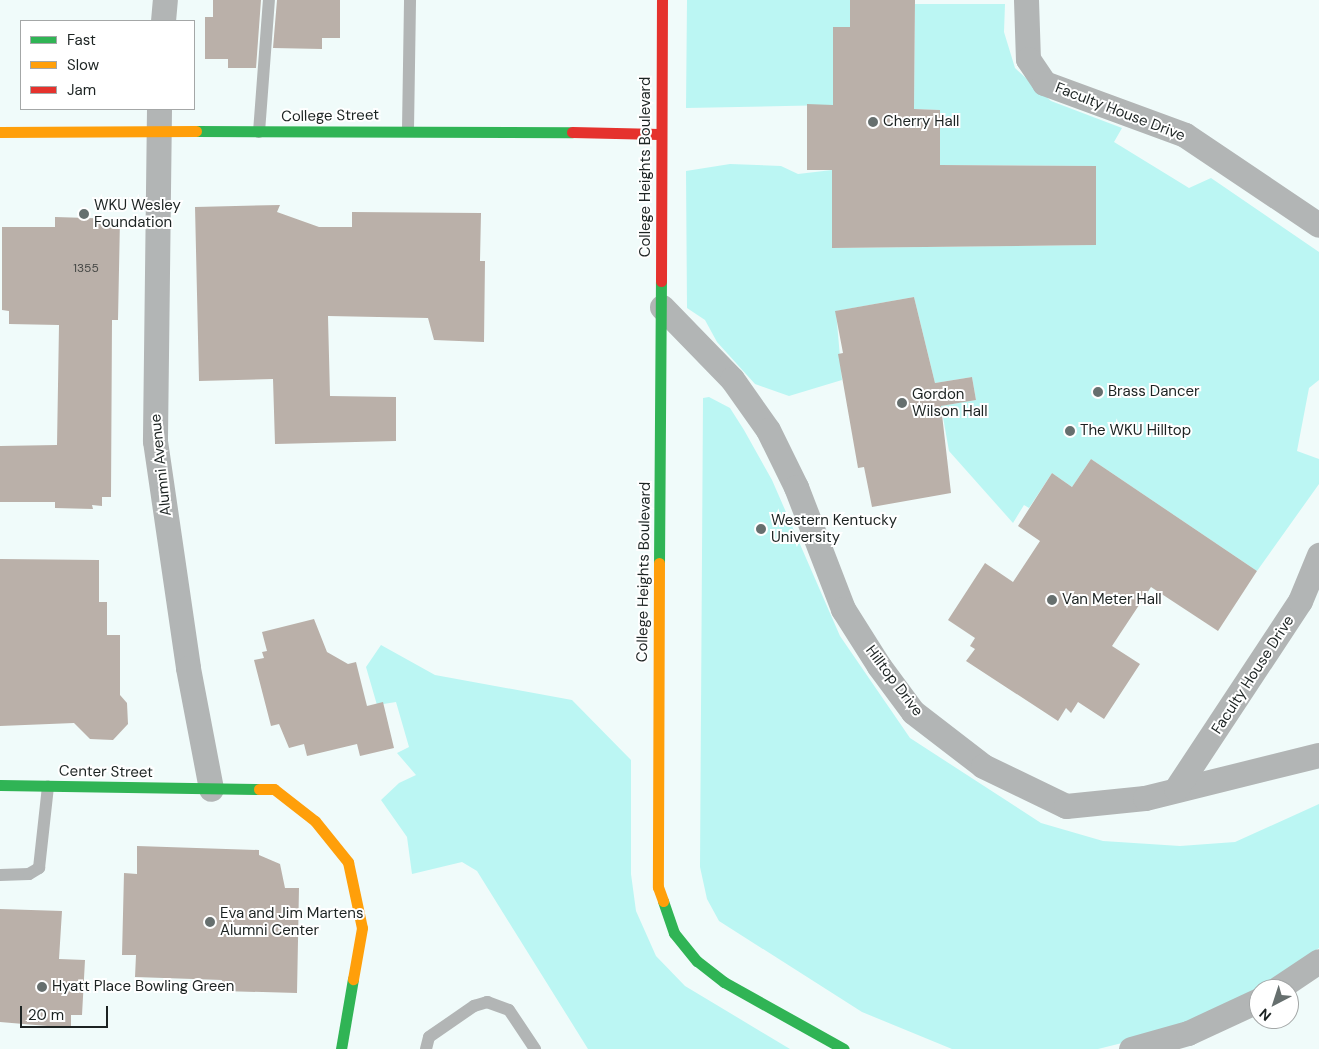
<!DOCTYPE html>
<html>
<head>
<meta charset="utf-8">
<style>
  body { margin:0 }
  #map { position:relative; width:1319px; height:1049px; overflow:hidden; background:#f0fbfa; font-family:"DM Sans",sans-serif }
  div>[style] { position:absolute }
  .green>* { inset:0; background:#bbf6f3 }
  .building>* { inset:0; background:#bab0a9 }
  .lane>* { height:12px; margin:-6px; padding:0 6px; transform-origin:6px; border-radius:6px; background:#b2b5b5 }
  .street>* { height:25px; margin:-12.5px; padding:0 12.5px; transform-origin:12.5px; border-radius:12.5px; background:#b2b5b5 }
  .fast>* { height:11px; margin:-5.5px; padding:0 5.5px; transform-origin:5.5px; border-radius:5.5px; background:#30b455 }
  .slow>* { height:11px; margin:-5.5px; padding:0 5.5px; transform-origin:5.5px; border-radius:5.5px; background:#ff9f0a }
  .jam>* { height:11px; margin:-5.5px; padding:0 5.5px; transform-origin:5.5px; border-radius:5.5px; background:#e5322d }
  .dots>* { width:14px; height:14px; translate:-50% -50%; box-sizing:border-box; border:2px solid #fff; border-radius:50% }
  span { translate:-50% -50%; white-space:nowrap; text-align:center; line-height:1.15; -webkit-text-stroke:4px #fff; paint-order:stroke }
  .number-label { font-size:12px; color:#444644 }
  .number-label span { -webkit-text-stroke-width:0 }
  .street-label { font-size:15px; color:#1c2322 }
  .poi-label { font-size:15px; color:#1c2322 }
  .left { translate:0 -50%; text-align:left }
  .legend { position:absolute; left:20px; top:20px; width:175px; height:90px; box-sizing:border-box; background:#fff; border:1px solid #a4a7a7; margin:0; padding:6px 9px; list-style:none; font-size:15px; color:#1c2322 }
  .legend li { display:flex; align-items:center; gap:10px; height:25px }
  .legend b { width:25px; border:1px solid #a4a7a7 }
  .north { position:absolute; left:1249px; top:979px; width:50px; height:50px; box-sizing:border-box; background:#fff; border:1px solid #a4a7a7; border-radius:50%; rotate:220deg; font-size:14px; font-weight:700; line-height:20px; text-align:center; color:#1c2322 }
  .north::after { content:''; display:block; margin:auto; width:18px; height:22px; background:#666f6e; clip-path:polygon(50% 0,100% 100%,50% 72%,0 100%) }
  .scale { position:absolute; left:20px; top:1006px; width:88px; height:22px; box-sizing:border-box; border:2px solid #1c2322; border-top:0; padding-left:6px; font-size:15px; line-height:18px; white-space:nowrap; color:#1c2322; -webkit-text-stroke:4px #fff; paint-order:stroke }
</style>
</head>
<body>
<div id="map">
  <div class="green">
    <i style="clip-path:polygon(687px 0,850px 0,864px 27px,833px 27px,833px 105px,686px 108px)"></i>
    <i style="clip-path:polygon(915px 4px,1005px 4px,1004px 32px,1015px 68px,1051px 101px,1122px 128px,1114px 142px,1189px 188px,1211px 178px,1319px 252px,1319px 380px,1309px 388px,1297px 451px,1319px 459px,1319px 484px,1257px 571px,1091px 459px,1072px 487px,1052px 473px,1029px 508px,1024px 505px,1013px 523px,949px 451px,941px 406px,976px 400px,972px 377px,935px 383px,914px 297px,836px 311px,842px 380px,789px 396px,755px 384px,717px 342px,705px 320px,687px 308px,686px 171px,730px 164px,781px 166px,798px 174px,832px 170px,833px 248px,1096px 245px,1096px 166px,940px 165px,940px 110px,914px 109px)"></i>
    <i style="clip-path:polygon(709px 397px,730px 408px,744px 430px,772px 480px,840px 636px,910px 738px,1041px 823px,1103px 841px,1180px 846px,1235px 842px,1319px 804px,1319px 948px,1277px 979px,1178px 1029px,1098px 1049px,952px 1049px,862px 1012px,719px 921px,707px 899px,700px 867px,703px 398px)"></i>
    <i style="clip-path:polygon(381px 645px,435px 675px,572px 700px,631px 760px,631px 874px,636px 911px,656px 956px,685px 986px,790px 1049px,588px 1049px,477px 871px,462px 862px,412px 874px,407px 837px,381px 800px,399px 783px,416px 775px,397px 753px,409px 747px,396px 702px,377px 705px,366px 667px)"></i>
  </div>
  <div class="building">
    <i style="clip-path:polygon(213px 0,261px 0,256px 68px,228px 68px,228px 59px,205px 59px,205px 17px,213px 17px)"></i>
    <i style="clip-path:polygon(277px 0,340px 0,340px 38px,322px 38px,322px 49px,273px 48px)"></i>
    <i style="clip-path:polygon(850px 0,915px 0,914px 109px,940px 110px,940px 165px,1096px 166px,1096px 245px,832px 248px,832px 170px,807px 170px,807px 104px,833px 105px,833px 27px,850px 27px)"></i>
    <i style="clip-path:polygon(280px 205px,277px 212px,319px 227px,352px 227px,352px 212px,481px 213px,480px 261px,485px 261px,484px 342px,434px 340px,428px 318px,328px 316px,330px 396px,396px 397px,396px 441px,275px 444px,273px 379px,199px 381px,195px 207px)"></i>
    <i style="clip-path:polygon(55px 217px,120px 219px,118px 320px,112px 320px,111px 497px,102px 497px,102px 506px,92px 505px,93px 509px,55px 508px,55px 502px,0 502px,0 446px,57px 445px,59px 325px,9px 324px,9px 311px,2px 310px,2px 227px,55px 227px)"></i>
    <i style="clip-path:polygon(914px 297px,935px 383px,972px 377px,976px 400px,941px 406px,951px 493px,872px 507px,864px 467px,858px 468px,838px 354px,843px 353px,835px 311px)"></i>
    <i style="clip-path:polygon(1091px 459px,1257px 571px,1218px 631px,1151px 587px,1112px 646px,1140px 664px,1104px 719px,1078px 702px,1071px 713px,1066px 708px,1058px 721px,966px 661px,975px 649px,970px 646px,975px 638px,948px 620px,985px 563px,1013px 582px,1040px 541px,1018px 526px,1052px 473px,1072px 487px)"></i>
    <i style="clip-path:polygon(0 559px,99px 560px,99px 602px,107px 602px,107px 635px,120px 635px,120px 695px,127px 703px,128px 724px,113px 740px,90px 739px,74px 723px,0 726px)"></i>
    <i style="clip-path:polygon(314px 619px,327px 652px,348px 664px,356px 662px,367px 706px,383px 702px,394px 748px,360px 756px,357px 744px,307px 756px,304px 744px,289px 748px,279px 724px,271px 726px,254px 660px,264px 658px,262px 652px,267px 651px,262px 632px)"></i>
    <i style="clip-path:polygon(137px 846px,259px 850px,259px 855px,280px 864px,285px 888px,299px 888px,297px 993px,222px 991px,222px 980px,135px 977px,136px 955px,122px 955px,124px 873px,137px 874px)"></i>
    <i style="clip-path:polygon(0 909px,62px 911px,59px 959px,85px 960px,82px 1015px,71px 1015px,71px 1028px,0 1022px)"></i>
  </div>
  <div class="lane">
    <i style="left:408px;top:129px;width:129px;rotate:-89.1deg"></i>
    <i style="left:259px;top:132px;width:132px;rotate:-85.7deg"></i>
    <i style="left:0;top:875px;width:29px;rotate:-2deg"></i>
    <i style="left:29px;top:874px;width:12px;rotate:-31deg"></i>
    <i style="left:39px;top:868px;width:82px;rotate:-83.7deg"></i>
    <i style="left:426px;top:1049px;width:12px;rotate:-76deg"></i>
    <i style="left:429px;top:1037px;width:55px;rotate:-34.6deg"></i>
    <i style="left:474px;top:1006px;width:14px;rotate:-17deg"></i>
    <i style="left:487px;top:1002px;width:23px;rotate:20deg"></i>
    <i style="left:509px;top:1010px;width:47px;rotate:56.3deg"></i>
  </div>
  <div class="street">
    <i style="left:1026px;top:0;width:59px;rotate:88.1deg"></i>
    <i style="left:1028px;top:59px;width:29px;rotate:56deg"></i>
    <i style="left:1044px;top:83px;width:150px;rotate:20.2deg"></i>
    <i style="left:1185px;top:135px;width:161px;rotate:33.9deg"></i>
    <i style="left:163px;top:21px;width:21px;rotate:-85deg"></i>
    <i style="left:159px;top:109px;width:332px;rotate:90.7deg"></i>
    <i style="left:155px;top:441px;width:229px;rotate:81.7deg"></i>
    <i style="left:188px;top:668px;width:123px;rotate:79.2deg"></i>
    <i style="left:662px;top:307px;width:100px;rotate:45.8deg"></i>
    <i style="left:732px;top:379px;width:62px;rotate:54.8deg"></i>
    <i style="left:768px;top:430px;width:64px;rotate:63.8deg"></i>
    <i style="left:796px;top:487px;width:131px;rotate:68.9deg"></i>
    <i style="left:843px;top:609px;width:67px;rotate:57.7deg"></i>
    <i style="left:879px;top:666px;width:57px;rotate:53.5deg"></i>
    <i style="left:913px;top:712px;width:88px;rotate:37.6deg"></i>
    <i style="left:983px;top:766px;width:92px;rotate:25.7deg"></i>
    <i style="left:1066px;top:806px;width:79px;rotate:-5.8deg"></i>
    <i style="left:1145px;top:798px;width:179px;rotate:-13.9deg"></i>
    <i style="left:1176px;top:789px;width:225px;rotate:-56.6deg"></i>
    <i style="left:1300px;top:601px;width:50px;rotate:-67.6deg"></i>
    <i style="left:1277px;top:989px;width:50px;rotate:-33.7deg"></i>
    <i style="left:1131px;top:1049px;width:59px;rotate:-15.7deg"></i>
    <i style="left:1188px;top:1033px;width:78px;rotate:-24.9deg"></i>
  </div>
  <div class="fast">
    <i style="left:196px;top:131px;width:376px;rotate:0.2deg"></i>
    <i style="left:659px;top:563px;width:282px;rotate:-89.6deg"></i>
    <i style="left:0;top:785px;width:259px;rotate:0.9deg"></i>
    <i style="left:663px;top:901px;width:34px;rotate:71deg"></i>
    <i style="left:674px;top:933px;width:36px;rotate:51deg"></i>
    <i style="left:697px;top:961px;width:34px;rotate:38deg"></i>
    <i style="left:724px;top:982px;width:137px;rotate:29.2deg"></i>
    <i style="left:341px;top:1049px;width:71px;rotate:-80.3deg"></i>
  </div>
  <div class="slow">
    <i style="left:0;top:132px;width:196px;rotate:-0.3deg"></i>
    <i style="left:659px;top:563px;width:324px;rotate:90.2deg"></i>
    <i style="left:658px;top:887px;width:15px;rotate:70deg"></i>
    <i style="left:259px;top:789px;width:15px"></i>
    <i style="left:274px;top:789px;width:52px;rotate:38deg"></i>
    <i style="left:315px;top:821px;width:53px;rotate:51.2deg"></i>
    <i style="left:348px;top:862px;width:67px;rotate:78deg"></i>
    <i style="left:362px;top:928px;width:52px;rotate:100deg"></i>
  </div>
  <div class="jam">
    <i style="left:572px;top:132px;width:87px;rotate:1.3deg"></i>
    <i style="left:661px;top:281px;width:281px;rotate:-89.8deg"></i>
  </div>
  <div class="dots">
    <i style="left:873px;top:122px;background:#666f6e"></i>
    <i style="left:84px;top:214px;background:#666f6e"></i>
    <i style="left:1098px;top:392px;background:#666f6e"></i>
    <i style="left:902px;top:403px;background:#666f6e"></i>
    <i style="left:1070px;top:431px;background:#666f6e"></i>
    <i style="left:761px;top:529px;background:#666f6e"></i>
    <i style="left:1052px;top:600px;background:#666f6e"></i>
    <i style="left:210px;top:922px;background:#666f6e"></i>
    <i style="left:42px;top:987px;background:#666f6e"></i>
  </div>
  <div class="number-label">
    <span style="left:86px;top:269px">1355</span>
  </div>
  <div class="street-label">
    <span style="left:1120px;top:112px;rotate:21deg">Faculty House Drive</span>
    <span style="left:330px;top:116px;rotate:-1deg">College Street</span>
    <span style="left:646px;top:167px;rotate:-90deg">College Heights Boulevard</span>
    <span style="left:161px;top:465px;rotate:-96deg">Alumni Avenue</span>
    <span style="left:644px;top:572px;rotate:-89deg">College Heights Boulevard</span>
    <span style="left:1253px;top:675px;rotate:-57deg">Faculty House Drive</span>
    <span style="left:894px;top:681px;rotate:53deg">Hilltop Drive</span>
    <span style="left:106px;top:772px;rotate:1deg">Center Street</span>
  </div>
  <div class="poi-label">
    <span class="left" style="left:883px;top:122px">Cherry Hall</span>
    <span class="left" style="left:94px;top:214px">WKU Wesley<br>Foundation</span>
    <span class="left" style="left:1108px;top:392px">Brass Dancer</span>
    <span class="left" style="left:912px;top:403px">Gordon<br>Wilson Hall</span>
    <span class="left" style="left:1080px;top:431px">The WKU Hilltop</span>
    <span class="left" style="left:771px;top:529px">Western Kentucky<br>University</span>
    <span class="left" style="left:1062px;top:600px">Van Meter Hall</span>
    <span class="left" style="left:220px;top:922px">Eva and Jim Martens<br>Alumni Center</span>
    <span class="left" style="left:52px;top:987px">Hyatt Place Bowling Green</span>
  </div>
  <ul class="legend">
  <li><b style="height:6px;background:#30b455"></b>Fast</li>
  <li><b style="height:6px;background:#ff9f0a"></b>Slow</li>
  <li><b style="height:6px;background:#e5322d"></b>Jam</li>
  </ul>
  <div class="north">N</div>
  <div class="scale">20 m</div>
</div>
</body>
</html>
